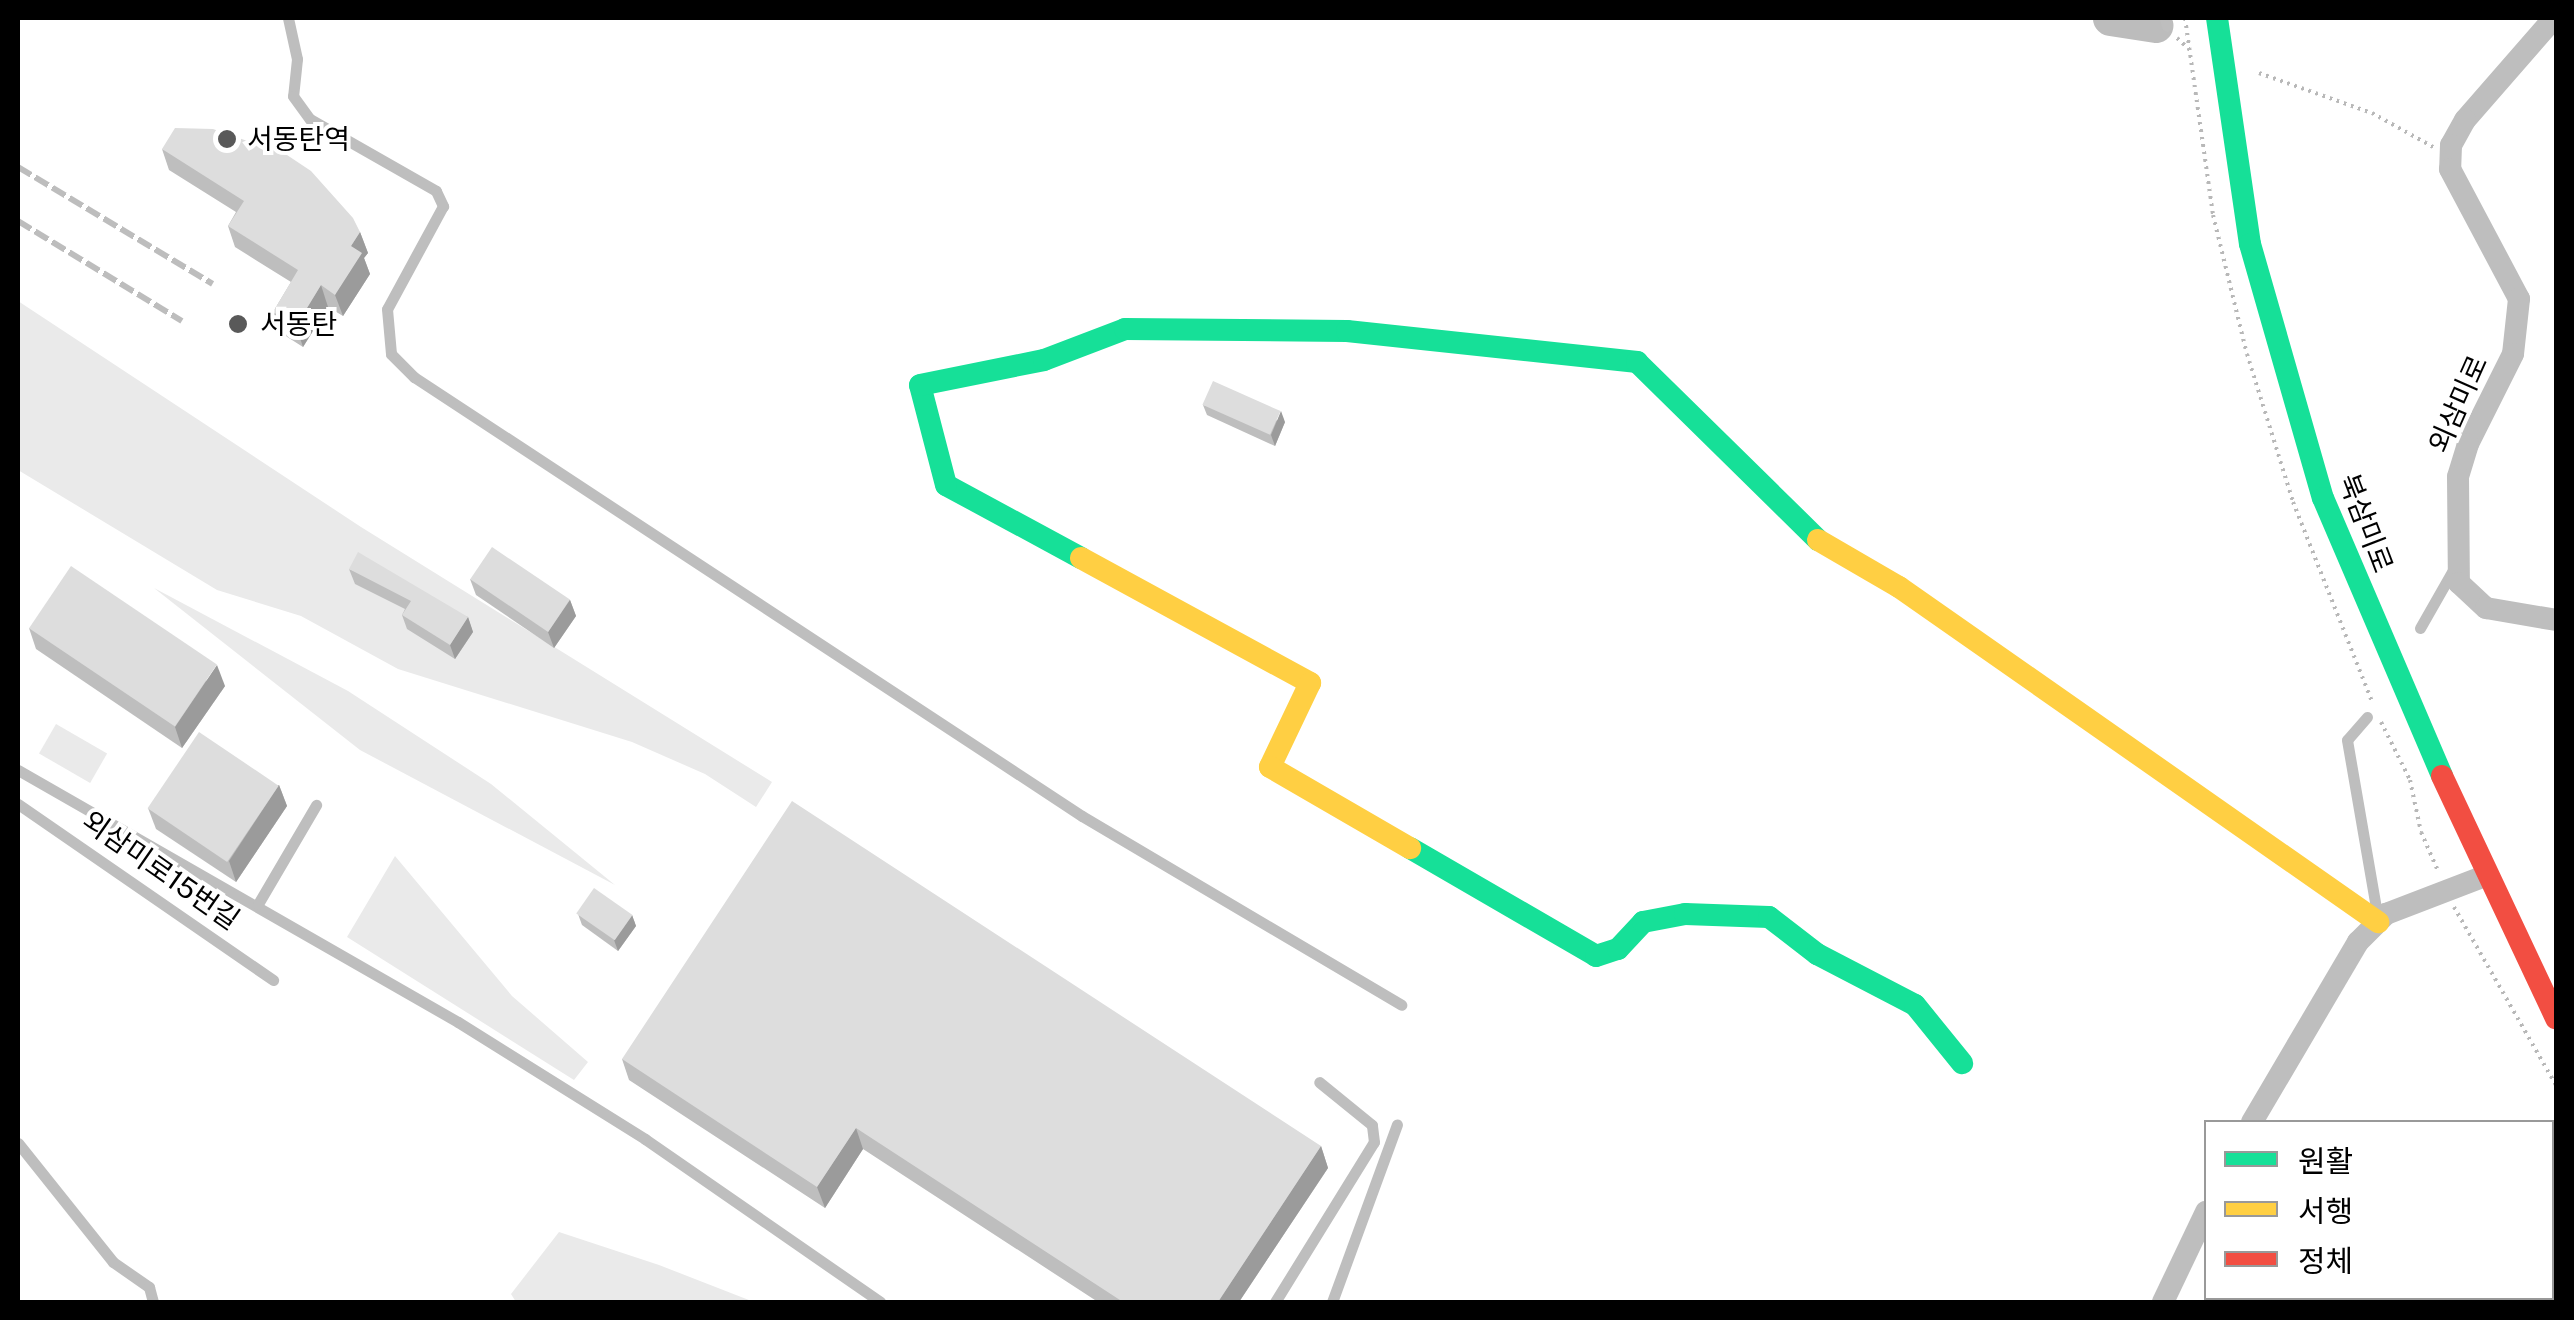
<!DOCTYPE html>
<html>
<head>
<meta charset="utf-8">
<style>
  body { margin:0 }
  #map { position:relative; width:2574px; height:1320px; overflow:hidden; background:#fff; font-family:"Public Sans","Noto Sans KR",sans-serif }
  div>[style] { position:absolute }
  .green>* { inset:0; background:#eaeaea; transform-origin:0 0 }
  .river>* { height:35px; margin:-17.5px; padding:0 17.5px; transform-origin:17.5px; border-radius:17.5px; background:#bcbcbc }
  .path>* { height:4px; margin-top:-2px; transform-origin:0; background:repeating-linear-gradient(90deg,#b8b8b8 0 2.5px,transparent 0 7.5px) }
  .lane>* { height:11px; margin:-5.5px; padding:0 5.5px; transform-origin:5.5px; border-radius:5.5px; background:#bebebe }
  .street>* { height:22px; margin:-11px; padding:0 11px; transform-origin:11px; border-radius:11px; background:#bebebe }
  .fast>* { height:22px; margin:-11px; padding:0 11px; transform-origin:11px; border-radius:11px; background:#16e098 }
  .slow>* { height:22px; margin:-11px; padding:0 11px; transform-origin:11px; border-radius:11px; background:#ffcf43 }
  .jam>* { height:22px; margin:-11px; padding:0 11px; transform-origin:11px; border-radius:11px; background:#f24e42 }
  .rail>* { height:6px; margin-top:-3px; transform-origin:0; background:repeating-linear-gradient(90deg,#bdbdbd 0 15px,transparent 0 20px) }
  .wall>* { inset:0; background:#bebebe }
  .shaded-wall>* { inset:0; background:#9b9b9b }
  .building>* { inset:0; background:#ddd; transform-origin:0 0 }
  .dots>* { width:28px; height:28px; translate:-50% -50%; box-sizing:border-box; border:5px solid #fff; border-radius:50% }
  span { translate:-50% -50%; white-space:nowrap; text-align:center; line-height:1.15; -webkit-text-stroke:8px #fff; paint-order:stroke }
  .poi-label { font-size:28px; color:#000 }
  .left { translate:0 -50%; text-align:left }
  .street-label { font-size:28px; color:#000 }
  .frame { position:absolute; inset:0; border:20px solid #000; pointer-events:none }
  .legend { position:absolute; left:2204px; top:1120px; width:350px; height:180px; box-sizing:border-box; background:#fff; border:2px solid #999; margin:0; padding:12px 18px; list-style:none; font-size:30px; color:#000 }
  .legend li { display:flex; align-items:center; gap:20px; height:50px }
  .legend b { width:50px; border:2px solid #999 }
</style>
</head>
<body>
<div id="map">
  <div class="green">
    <i style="clip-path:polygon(18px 301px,361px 527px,772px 782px,756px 807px,705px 774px,632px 742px,398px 669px,301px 616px,217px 590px,18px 470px)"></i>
    <i style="clip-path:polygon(154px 588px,348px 691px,491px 784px,615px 885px,360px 750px)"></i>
    <i style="left:56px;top:724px;width:59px;height:34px;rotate:30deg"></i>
    <i style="clip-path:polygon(395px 856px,512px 996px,588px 1062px,574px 1080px,347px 937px)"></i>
    <i style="clip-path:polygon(559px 1232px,659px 1265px,754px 1302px,516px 1302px,511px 1294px)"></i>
  </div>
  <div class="river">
    <i style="left:2110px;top:18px;width:46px;rotate:8.8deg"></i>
  </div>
  <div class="path">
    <i style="left:2185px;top:18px;width:199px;rotate:81.9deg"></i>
    <i style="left:2213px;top:215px;width:143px;rotate:76.3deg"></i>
    <i style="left:2247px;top:354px;width:155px;rotate:72.7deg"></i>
    <i style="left:2293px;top:502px;width:217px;rotate:68.4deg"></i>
    <i style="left:2177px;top:38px;width:21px;rotate:43deg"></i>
    <i style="left:2259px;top:73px;width:120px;rotate:19.5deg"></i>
    <i style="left:2372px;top:113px;width:70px;rotate:29.1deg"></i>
    <i style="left:2381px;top:722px;width:65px;rotate:63.4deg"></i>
    <i style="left:2410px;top:780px;width:53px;rotate:78.1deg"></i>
    <i style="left:2421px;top:832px;width:43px;rotate:66.4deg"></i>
    <i style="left:2454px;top:907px;width:205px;rotate:60.2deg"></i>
  </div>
  <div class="lane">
    <i style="left:288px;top:18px;width:42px;rotate:77.6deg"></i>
    <i style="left:297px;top:59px;width:37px;rotate:96deg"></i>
    <i style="left:293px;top:96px;width:29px;rotate:54deg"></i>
    <i style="left:310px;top:119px;width:145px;rotate:29.7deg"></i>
    <i style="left:436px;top:191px;width:17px;rotate:65deg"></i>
    <i style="left:443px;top:206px;width:117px;rotate:118.5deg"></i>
    <i style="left:387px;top:309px;width:45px;rotate:84.9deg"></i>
    <i style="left:391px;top:354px;width:33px;rotate:45deg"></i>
    <i style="left:414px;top:377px;width:799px;rotate:33.31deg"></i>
    <i style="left:1082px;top:816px;width:371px;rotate:30.6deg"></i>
    <i style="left:2165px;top:18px;width:8px;rotate:76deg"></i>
    <i style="left:2420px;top:628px;width:73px;rotate:-60.3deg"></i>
    <i style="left:2367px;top:717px;width:30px;rotate:131deg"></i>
    <i style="left:2347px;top:740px;width:176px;rotate:80.2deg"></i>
    <i style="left:18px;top:770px;width:507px;rotate:29.8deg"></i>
    <i style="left:458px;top:1022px;width:221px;rotate:32deg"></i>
    <i style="left:645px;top:1139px;width:286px;rotate:34.7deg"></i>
    <i style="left:18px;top:804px;width:310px;rotate:34.6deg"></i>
    <i style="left:258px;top:904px;width:115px;rotate:-59.6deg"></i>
    <i style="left:18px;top:1143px;width:152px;rotate:51.4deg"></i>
    <i style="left:113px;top:1262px;width:44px;rotate:34.8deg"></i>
    <i style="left:149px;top:1287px;width:16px;rotate:75deg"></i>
    <i style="left:1275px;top:1302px;width:188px;rotate:-58.3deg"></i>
    <i style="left:1374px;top:1142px;width:17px;rotate:-97deg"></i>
    <i style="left:1372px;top:1125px;width:68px;rotate:-140.9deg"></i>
    <i style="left:1332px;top:1302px;width:189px;rotate:-69.9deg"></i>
  </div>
  <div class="street">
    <i style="left:2554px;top:18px;width:135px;rotate:131.1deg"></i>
    <i style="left:2465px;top:120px;width:29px;rotate:119deg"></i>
    <i style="left:2451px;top:145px;width:24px;rotate:92deg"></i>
    <i style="left:2450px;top:169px;width:147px;rotate:62deg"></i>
    <i style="left:2519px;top:299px;width:55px;rotate:96.2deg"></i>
    <i style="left:2513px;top:354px;width:101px;rotate:116.6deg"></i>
    <i style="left:2468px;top:444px;width:34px;rotate:107deg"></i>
    <i style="left:2458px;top:477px;width:106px;rotate:89.5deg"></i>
    <i style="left:2459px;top:583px;width:37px;rotate:43deg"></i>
    <i style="left:2486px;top:608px;width:71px;rotate:9.7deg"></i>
    <i style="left:2252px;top:1122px;width:209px;rotate:-59.5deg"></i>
    <i style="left:2358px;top:942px;width:40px;rotate:-45deg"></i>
    <i style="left:2386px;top:914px;width:106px;rotate:-21deg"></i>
    <i style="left:2163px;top:1302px;width:100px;rotate:-64.5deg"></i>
  </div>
  <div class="fast">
    <i style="left:2217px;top:18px;width:228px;rotate:81.7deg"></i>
    <i style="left:2250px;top:244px;width:264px;rotate:74deg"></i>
    <i style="left:2323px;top:498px;width:302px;rotate:66.8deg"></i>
    <i style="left:1081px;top:558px;width:153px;rotate:-151.6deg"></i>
    <i style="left:946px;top:485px;width:103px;rotate:-104.6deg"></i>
    <i style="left:920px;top:385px;width:126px;rotate:-11.4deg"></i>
    <i style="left:1044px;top:360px;width:87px;rotate:-20.9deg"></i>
    <i style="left:1125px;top:329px;width:222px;rotate:0.5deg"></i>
    <i style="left:1347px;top:331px;width:292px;rotate:6.1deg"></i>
    <i style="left:1637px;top:362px;width:254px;rotate:44.5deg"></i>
    <i style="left:1410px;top:848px;width:215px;rotate:30.1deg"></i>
    <i style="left:1596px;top:956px;width:23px;rotate:-18deg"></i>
    <i style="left:1618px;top:949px;width:37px;rotate:-47deg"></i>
    <i style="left:1643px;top:922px;width:43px;rotate:-10.8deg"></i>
    <i style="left:1685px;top:914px;width:84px;rotate:2deg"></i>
    <i style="left:1769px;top:917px;width:61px;rotate:37.6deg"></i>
    <i style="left:1817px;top:954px;width:110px;rotate:27.5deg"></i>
    <i style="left:1915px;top:1005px;width:75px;rotate:51deg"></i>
  </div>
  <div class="slow">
    <i style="left:1818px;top:540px;width:94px;rotate:30.1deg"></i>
    <i style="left:1899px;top:587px;width:585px;rotate:34.97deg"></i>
    <i style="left:1081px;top:558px;width:261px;rotate:28.6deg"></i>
    <i style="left:1310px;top:683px;width:93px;rotate:115.5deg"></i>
    <i style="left:1270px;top:767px;width:162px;rotate:30.1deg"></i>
  </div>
  <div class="jam">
    <i style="left:2442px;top:776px;width:268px;rotate:64.8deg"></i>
  </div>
  <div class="rail">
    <i style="left:18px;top:167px;width:227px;rotate:31deg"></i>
    <i style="left:18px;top:221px;width:192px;rotate:31.4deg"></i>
  </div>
  <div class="wall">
    <i style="clip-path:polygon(162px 149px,360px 232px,368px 253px,364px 258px,370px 274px,343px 316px,328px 307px,303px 347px,281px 333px,273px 312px,291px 282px,235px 247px,228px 226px,236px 212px,169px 170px)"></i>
    <i style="clip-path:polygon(1203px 405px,1285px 422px,1275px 446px,1207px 415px)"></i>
    <i style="clip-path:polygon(349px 569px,468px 617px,473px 632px,455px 659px,407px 629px,402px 615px,405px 609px,355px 584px)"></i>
    <i style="clip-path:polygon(470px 579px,570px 600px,576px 616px,554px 648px,476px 595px)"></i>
    <i style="clip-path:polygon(29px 628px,225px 686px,182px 748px,36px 649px)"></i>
    <i style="clip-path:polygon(279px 785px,287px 806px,236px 882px,156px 829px,148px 808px)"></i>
    <i style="clip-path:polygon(578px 914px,632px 915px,636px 926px,618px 951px,582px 925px)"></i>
    <i style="clip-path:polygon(622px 1059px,1321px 1146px,1328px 1168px,1239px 1302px,1098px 1302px,863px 1149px,825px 1208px,629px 1080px)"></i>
  </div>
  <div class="shaded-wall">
    <i style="clip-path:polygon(360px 232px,368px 253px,364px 258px,370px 274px,343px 316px,335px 295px,351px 246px)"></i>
    <i style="clip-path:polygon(321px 285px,328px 307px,303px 347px,296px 326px)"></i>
    <i style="clip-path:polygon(1281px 411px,1285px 422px,1275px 446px,1271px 435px)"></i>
    <i style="clip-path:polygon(570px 600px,576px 616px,554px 648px,548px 632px)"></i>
    <i style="clip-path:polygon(468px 617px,473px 632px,455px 659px,450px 645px)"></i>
    <i style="clip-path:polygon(217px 665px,225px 686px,182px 748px,175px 727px)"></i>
    <i style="clip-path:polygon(279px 785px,287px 806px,236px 882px,229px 861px)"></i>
    <i style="clip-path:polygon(632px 915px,636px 926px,618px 951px,614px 940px)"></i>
    <i style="clip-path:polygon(856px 1128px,863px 1149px,825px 1208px,817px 1187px)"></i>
    <i style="clip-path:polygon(1321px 1146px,1328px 1168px,1239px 1302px,1218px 1302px)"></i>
  </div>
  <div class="building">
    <i style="clip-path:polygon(175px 128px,213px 129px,287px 155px,311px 171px,353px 218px,360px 232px,351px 246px,362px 253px,335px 295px,321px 285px,296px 326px,273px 312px,298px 270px,228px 226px,244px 201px,162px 149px)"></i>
    <i style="left:1213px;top:381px;width:74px;height:26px;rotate:24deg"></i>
    <i style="left:492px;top:547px;width:94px;height:39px;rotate:34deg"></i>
    <i style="clip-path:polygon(358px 552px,468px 617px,450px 645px,402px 615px,411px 601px,349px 569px)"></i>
    <i style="left:71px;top:566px;width:176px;height:75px;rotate:34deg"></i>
    <i style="left:199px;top:732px;width:96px;height:92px;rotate:34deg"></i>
    <i style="clip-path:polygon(792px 801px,1321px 1146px,1218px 1302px,1123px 1302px,856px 1128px,817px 1187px,622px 1059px)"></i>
    <i style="left:594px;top:888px;width:47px;height:31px;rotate:35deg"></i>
  </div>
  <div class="dots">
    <i style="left:227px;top:139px;background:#595959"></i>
    <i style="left:238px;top:324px;background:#595959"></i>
  </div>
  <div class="poi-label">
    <span class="left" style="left:247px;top:139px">서동탄역</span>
    <span class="left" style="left:260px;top:324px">서동탄</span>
  </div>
  <div class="street-label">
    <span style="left:2458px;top:404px;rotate:-66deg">외삼미로</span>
    <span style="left:2366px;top:523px;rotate:69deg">북삼미로</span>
    <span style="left:161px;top:870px;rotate:35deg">외삼미로15번길</span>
  </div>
  <div class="frame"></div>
  <ul class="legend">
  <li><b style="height:12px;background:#16e098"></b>원활</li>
  <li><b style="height:12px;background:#ffcf43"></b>서행</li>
  <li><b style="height:12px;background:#f24e42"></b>정체</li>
  </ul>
</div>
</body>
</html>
